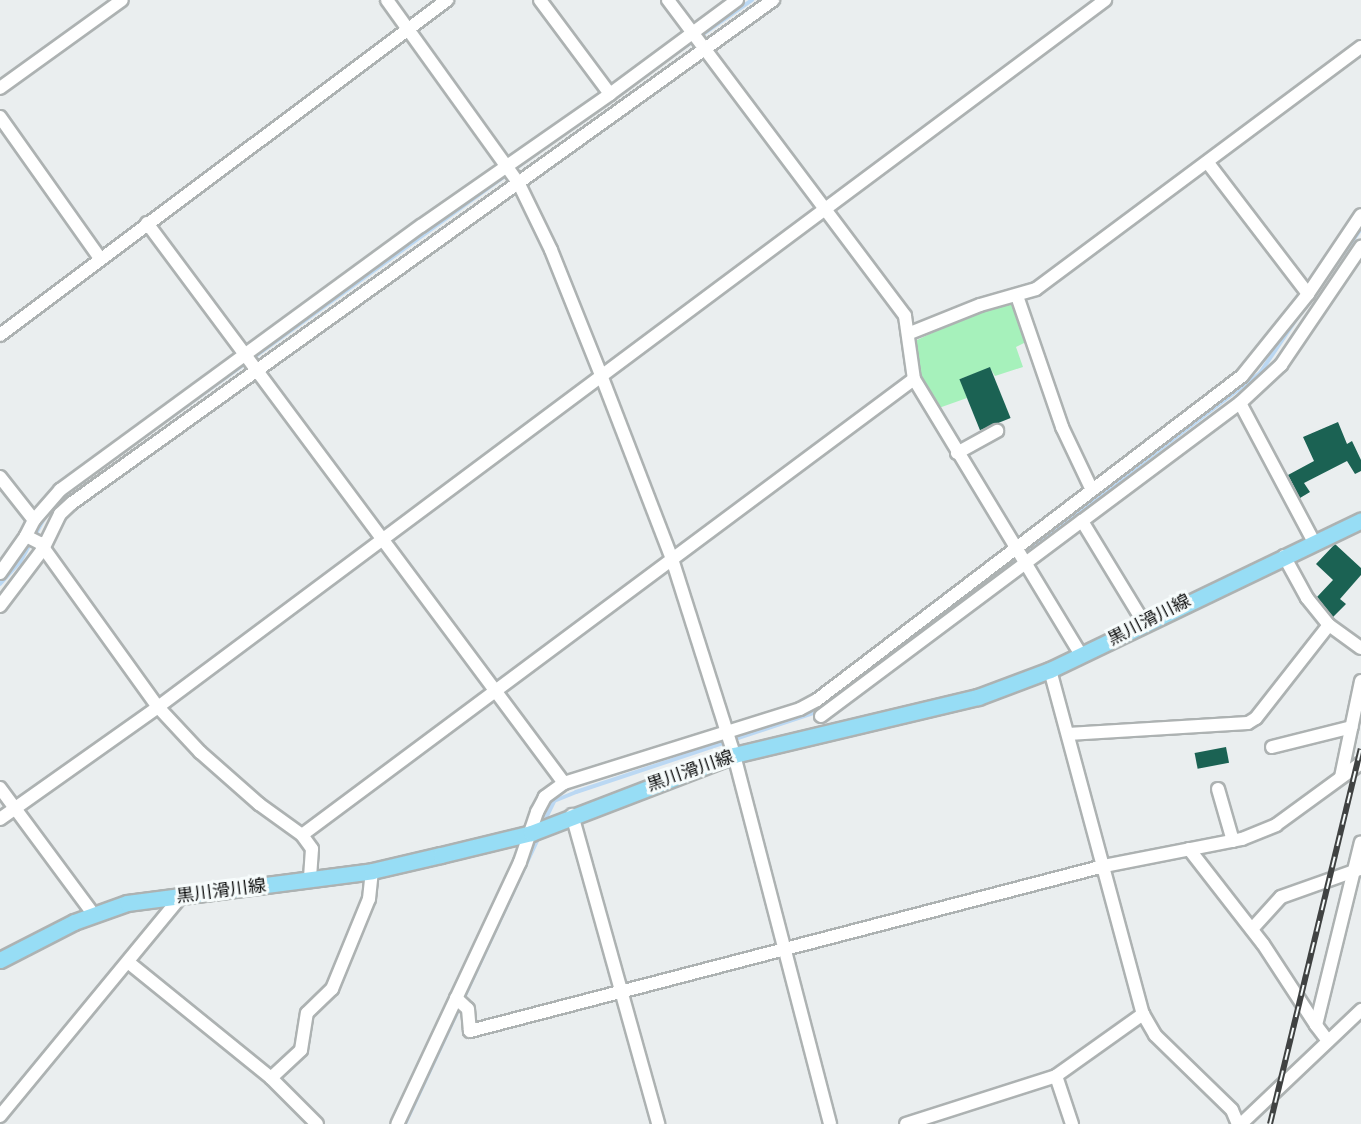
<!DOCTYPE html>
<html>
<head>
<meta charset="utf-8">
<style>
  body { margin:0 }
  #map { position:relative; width:1361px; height:1124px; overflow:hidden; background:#eaeeef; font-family:Mulish,"Noto Sans JP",sans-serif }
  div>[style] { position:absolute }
  .green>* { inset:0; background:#a6f1bb }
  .stream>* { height:4px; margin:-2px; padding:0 2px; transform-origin:2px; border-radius:2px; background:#bbd8f3 }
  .building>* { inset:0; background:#1b6253; transform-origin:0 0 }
  .roads { filter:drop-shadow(2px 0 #adb2b2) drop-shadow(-2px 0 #adb2b2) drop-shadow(0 2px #adb2b2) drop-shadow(0 -2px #adb2b2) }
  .minor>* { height:12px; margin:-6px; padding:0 6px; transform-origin:6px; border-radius:6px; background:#fff }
  .major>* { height:15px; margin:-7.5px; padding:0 7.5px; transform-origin:7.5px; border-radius:7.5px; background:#97ddf5 }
  .rail>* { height:6px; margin-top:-3px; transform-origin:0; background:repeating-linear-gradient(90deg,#f7fcfc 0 11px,#404242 0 22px); box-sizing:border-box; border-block:2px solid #404242 }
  span { translate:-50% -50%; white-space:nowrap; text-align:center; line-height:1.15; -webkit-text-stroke:6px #f7fcfc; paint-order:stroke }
  .street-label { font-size:18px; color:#0c0d0d }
</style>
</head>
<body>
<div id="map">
  <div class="green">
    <i style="clip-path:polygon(1013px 303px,1030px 340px,1016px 347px,1023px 367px,995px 376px,990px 368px,960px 379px,967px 398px,936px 409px,920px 378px,912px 355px,915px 341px,978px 311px)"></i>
  </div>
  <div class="stream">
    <i style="left:670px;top:57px;width:100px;rotate:-34.8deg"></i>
    <i style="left:1323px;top:282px;width:65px;rotate:-54.4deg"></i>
    <i style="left:100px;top:468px;width:614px;rotate:-35.79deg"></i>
    <i style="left:0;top:584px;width:30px;rotate:-48deg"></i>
    <i style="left:20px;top:562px;width:56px;rotate:-61.1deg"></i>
    <i style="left:543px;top:824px;width:25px;rotate:-64deg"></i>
    <i style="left:554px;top:801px;width:24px;rotate:-22deg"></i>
    <i style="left:576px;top:792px;width:250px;rotate:-18.4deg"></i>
    <i style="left:813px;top:713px;width:562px;rotate:-37.26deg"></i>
    <i style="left:1260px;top:373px;width:77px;rotate:-56.1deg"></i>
    <i style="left:405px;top:1124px;width:320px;rotate:-65deg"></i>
  </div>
  <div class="building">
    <i style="left:990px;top:367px;width:55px;height:33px;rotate:68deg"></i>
    <i style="clip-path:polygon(1338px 422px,1347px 444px,1352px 441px,1361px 460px,1361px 471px,1355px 474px,1347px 461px,1304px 483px,1310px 492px,1300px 498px,1288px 475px,1314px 461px,1303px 437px)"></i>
    <i style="clip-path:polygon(1335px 544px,1361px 568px,1361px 575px,1340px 599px,1346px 604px,1333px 617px,1317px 597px,1333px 580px,1316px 564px)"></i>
    <i style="left:1226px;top:747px;width:16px;height:32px;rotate:79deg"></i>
  </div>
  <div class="roads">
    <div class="minor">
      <i style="left:387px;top:0;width:226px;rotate:54.3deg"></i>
      <i style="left:519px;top:184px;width:73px;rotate:64.1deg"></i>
      <i style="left:551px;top:250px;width:135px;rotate:68.2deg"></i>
      <i style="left:601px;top:375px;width:197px;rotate:68.9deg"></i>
      <i style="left:672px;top:559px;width:206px;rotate:72.4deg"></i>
      <i style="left:734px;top:755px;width:381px;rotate:75.4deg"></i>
      <i style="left:668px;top:0;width:395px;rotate:53.1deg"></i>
      <i style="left:905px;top:316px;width:64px;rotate:81.9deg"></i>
      <i style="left:914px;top:379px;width:323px;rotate:58.8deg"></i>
      <i style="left:0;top:88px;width:150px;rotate:-35.8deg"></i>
      <i style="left:610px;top:94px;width:158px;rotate:-36.5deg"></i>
      <i style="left:0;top:117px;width:173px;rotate:54.7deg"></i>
      <i style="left:1208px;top:163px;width:165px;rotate:52.6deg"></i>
      <i style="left:147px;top:223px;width:698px;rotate:53.33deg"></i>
      <i style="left:564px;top:783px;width:24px;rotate:144deg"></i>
      <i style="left:545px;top:797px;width:17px;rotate:118deg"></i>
      <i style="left:537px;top:812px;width:53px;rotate:108.8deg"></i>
      <i style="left:520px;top:862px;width:289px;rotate:115.1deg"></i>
      <i style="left:1017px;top:296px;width:139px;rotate:71deg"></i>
      <i style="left:1062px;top:427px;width:68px;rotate:64.6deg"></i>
      <i style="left:910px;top:333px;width:75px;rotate:-21.8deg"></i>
      <i style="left:980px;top:305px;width:58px;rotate:-15.9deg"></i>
      <i style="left:1036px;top:289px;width:405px;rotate:-36.7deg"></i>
      <i style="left:0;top:335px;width:559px;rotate:-36.85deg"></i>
      <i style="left:1240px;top:403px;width:56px;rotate:-42.8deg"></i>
      <i style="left:1281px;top:365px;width:143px;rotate:-55.9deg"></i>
      <i style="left:957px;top:453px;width:46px;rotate:-28.8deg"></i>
      <i style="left:0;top:477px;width:55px;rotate:51.7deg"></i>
      <i style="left:34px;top:520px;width:18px;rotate:117deg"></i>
      <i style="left:34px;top:520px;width:40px;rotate:-49deg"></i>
      <i style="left:60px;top:490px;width:447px;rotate:-36.2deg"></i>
      <i style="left:421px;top:226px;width:231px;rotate:-34.9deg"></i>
      <i style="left:610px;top:94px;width:117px;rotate:-126.7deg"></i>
      <i style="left:1082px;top:521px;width:197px;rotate:-36.8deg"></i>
      <i style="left:1240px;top:403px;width:157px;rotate:62deg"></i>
      <i style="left:1284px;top:556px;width:48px;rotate:61.3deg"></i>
      <i style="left:1307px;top:598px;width:35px;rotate:51deg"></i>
      <i style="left:1329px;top:625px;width:39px;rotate:36deg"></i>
      <i style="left:0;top:573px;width:45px;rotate:-54.9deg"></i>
      <i style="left:26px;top:536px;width:16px;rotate:27deg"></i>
      <i style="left:40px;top:543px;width:202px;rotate:54.3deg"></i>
      <i style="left:158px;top:707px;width:62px;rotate:47deg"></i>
      <i style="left:200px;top:752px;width:79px;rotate:41.4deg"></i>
      <i style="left:259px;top:804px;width:53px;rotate:35.8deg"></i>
      <i style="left:302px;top:835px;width:17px;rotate:54deg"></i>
      <i style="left:312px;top:849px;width:31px;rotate:94deg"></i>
      <i style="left:0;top:606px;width:71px;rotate:-53deg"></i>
      <i style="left:43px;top:549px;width:39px;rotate:-64deg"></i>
      <i style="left:60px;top:514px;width:16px;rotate:-43deg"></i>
      <i style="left:72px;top:503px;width:863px;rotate:-35.66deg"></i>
      <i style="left:1050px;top:670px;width:356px;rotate:74.9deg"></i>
      <i style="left:1143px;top:1014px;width:24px;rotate:60deg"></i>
      <i style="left:1155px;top:1035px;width:107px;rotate:44.2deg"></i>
      <i style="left:1232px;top:1110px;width:15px;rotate:67deg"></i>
      <i style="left:821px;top:716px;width:326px;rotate:-36.8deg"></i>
      <i style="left:1082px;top:521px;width:119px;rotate:58.7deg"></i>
      <i style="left:1068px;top:734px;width:180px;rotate:-3.5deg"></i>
      <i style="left:1248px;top:723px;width:9px;rotate:-32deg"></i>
      <i style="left:1256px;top:718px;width:118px;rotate:-51.9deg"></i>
      <i style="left:1272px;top:747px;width:82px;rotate:-14deg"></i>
      <i style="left:1341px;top:777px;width:98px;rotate:-78.2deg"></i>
      <i style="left:564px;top:783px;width:247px;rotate:-17.4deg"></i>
      <i style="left:800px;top:709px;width:19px;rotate:-28deg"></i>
      <i style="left:817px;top:700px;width:534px;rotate:-37.32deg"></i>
      <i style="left:1242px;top:376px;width:105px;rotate:-51.2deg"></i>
      <i style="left:1308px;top:294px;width:95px;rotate:-56.1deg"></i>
      <i style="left:0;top:788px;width:158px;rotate:53.5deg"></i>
      <i style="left:1218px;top:789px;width:54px;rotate:73.9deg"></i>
      <i style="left:572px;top:815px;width:321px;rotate:74.4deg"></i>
      <i style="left:0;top:819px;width:194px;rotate:-35.3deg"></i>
      <i style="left:158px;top:707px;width:1182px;rotate:-36.74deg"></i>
      <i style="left:302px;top:835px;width:763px;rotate:-36.69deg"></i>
      <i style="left:1189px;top:849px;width:120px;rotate:52.1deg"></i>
      <i style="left:1263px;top:944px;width:97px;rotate:56.8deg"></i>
      <i style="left:1252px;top:929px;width:43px;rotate:-47.8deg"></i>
      <i style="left:1281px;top:897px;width:84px;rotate:-19.5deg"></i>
      <i style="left:128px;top:962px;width:184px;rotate:39deg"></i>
      <i style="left:271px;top:1078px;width:65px;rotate:45deg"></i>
      <i style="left:456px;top:998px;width:16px;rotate:43deg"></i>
      <i style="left:468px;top:1009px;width:22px;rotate:85deg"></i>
      <i style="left:470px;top:1031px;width:655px;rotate:-14.59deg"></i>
      <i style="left:1104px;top:866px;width:141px;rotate:-11.1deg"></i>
      <i style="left:1242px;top:839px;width:37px;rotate:-22deg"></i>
      <i style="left:1276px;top:825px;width:105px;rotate:-36.1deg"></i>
      <i style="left:1328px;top:1041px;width:20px;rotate:-127deg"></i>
      <i style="left:1316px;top:1025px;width:188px;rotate:-76.2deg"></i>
      <i style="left:1056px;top:1076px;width:51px;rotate:71.6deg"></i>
      <i style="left:271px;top:1078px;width:41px;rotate:-43deg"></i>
      <i style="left:301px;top:1050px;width:37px;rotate:-81deg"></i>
      <i style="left:307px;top:1013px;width:35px;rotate:-44deg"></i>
      <i style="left:332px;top:989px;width:97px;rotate:-67.7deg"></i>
      <i style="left:369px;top:899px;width:28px;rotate:-84deg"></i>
      <i style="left:0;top:1116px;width:286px;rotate:-50.5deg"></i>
      <i style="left:906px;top:1124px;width:157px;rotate:-17.7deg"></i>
      <i style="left:1056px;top:1076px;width:107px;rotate:-35.5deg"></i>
      <i style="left:1241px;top:1124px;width:166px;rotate:-43.5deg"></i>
    </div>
    <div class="major">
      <i style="left:0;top:960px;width:83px;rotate:-27.2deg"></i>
      <i style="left:74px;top:922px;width:56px;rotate:-19.7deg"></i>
      <i style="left:127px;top:903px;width:247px;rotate:-7.4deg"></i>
      <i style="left:372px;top:871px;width:71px;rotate:-13.1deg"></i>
      <i style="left:441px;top:855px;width:93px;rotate:-13.7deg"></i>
      <i style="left:531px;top:833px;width:217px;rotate:-21deg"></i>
      <i style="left:734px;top:755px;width:251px;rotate:-13.4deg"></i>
      <i style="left:978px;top:697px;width:77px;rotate:-20.6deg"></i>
      <i style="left:1050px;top:670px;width:345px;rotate:-25.7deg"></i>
    </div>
  </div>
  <div class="rail">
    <i style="left:1270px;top:1124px;width:386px;rotate:-76.4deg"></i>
  </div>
  <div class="street-label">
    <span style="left:1149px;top:620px;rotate:-27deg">黒川滑川線</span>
    <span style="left:690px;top:771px;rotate:-19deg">黒川滑川線</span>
    <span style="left:221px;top:891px;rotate:-7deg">黒川滑川線</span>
  </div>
</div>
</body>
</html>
